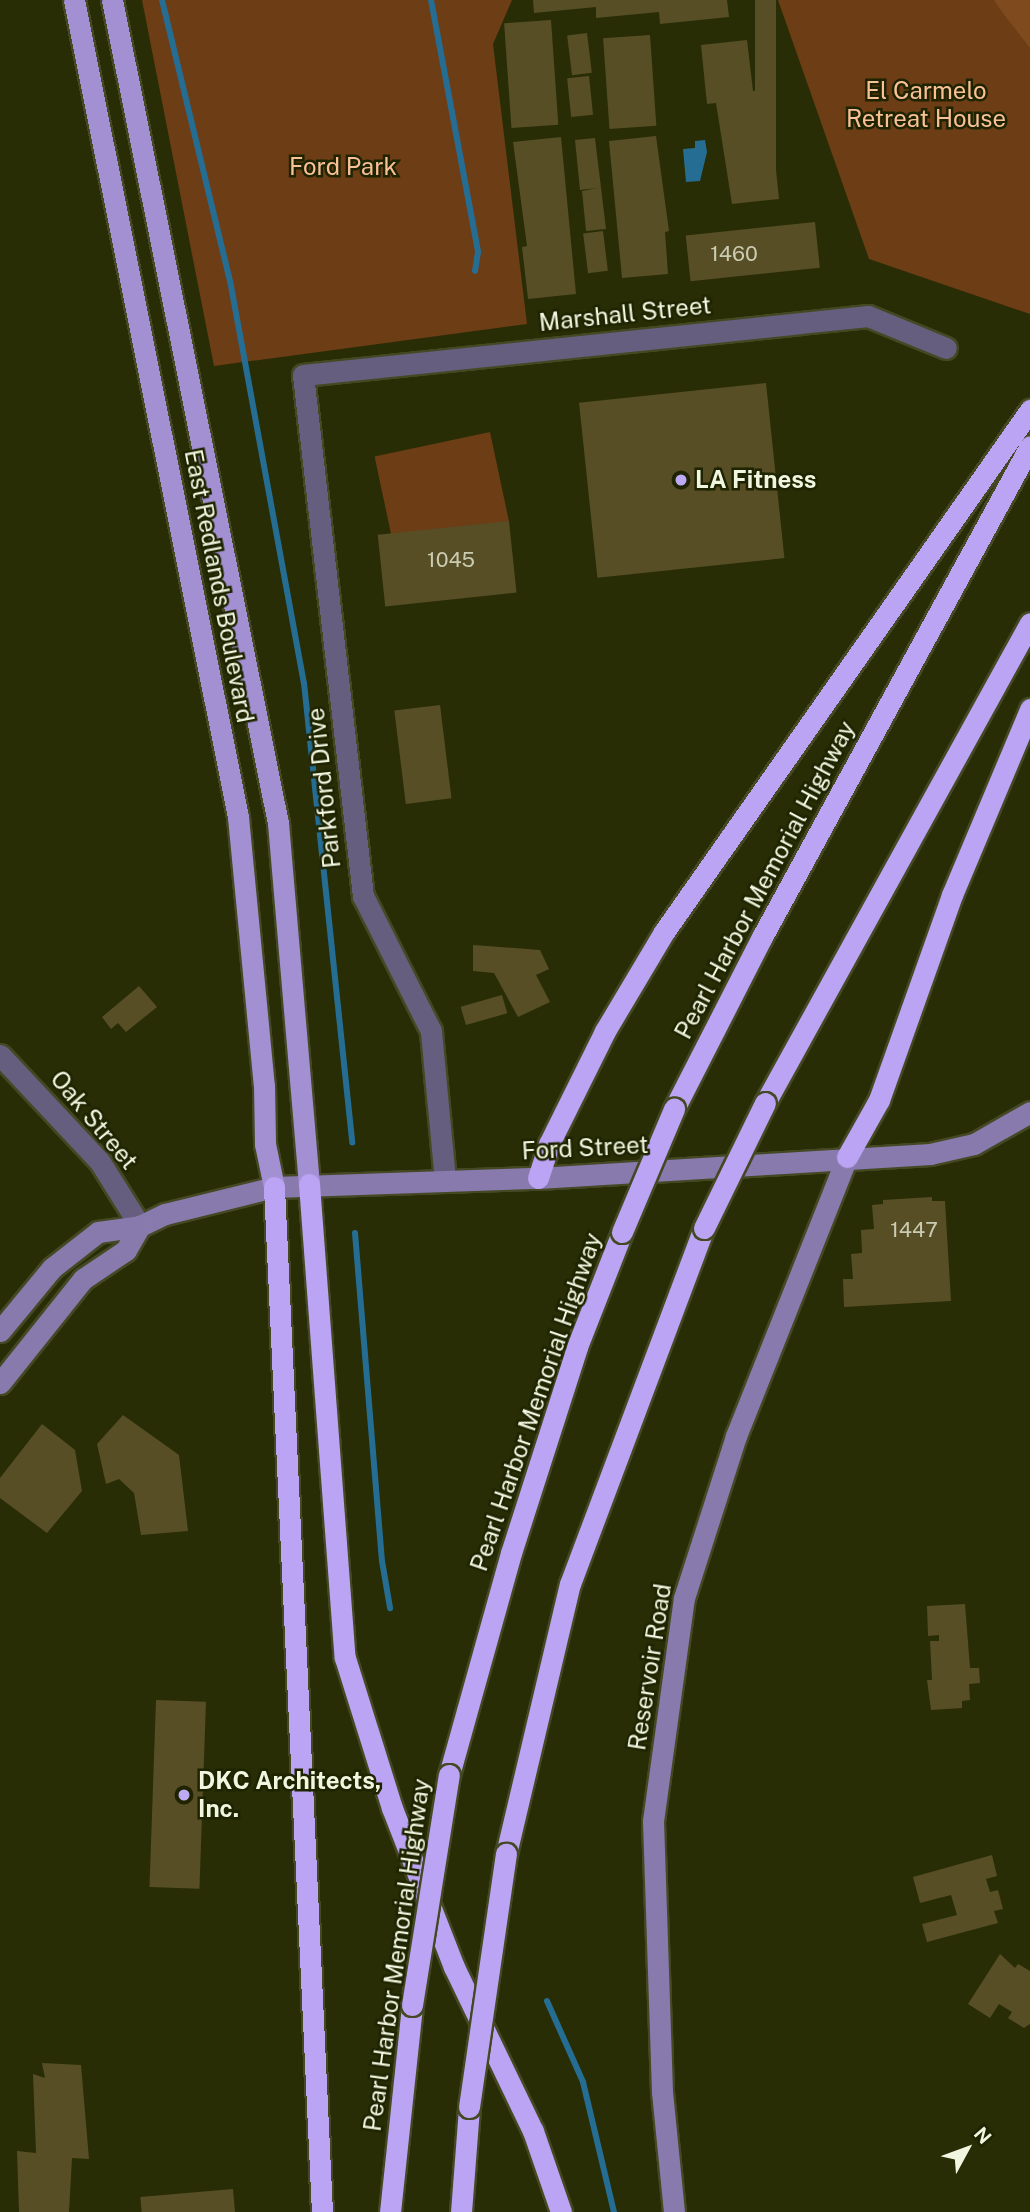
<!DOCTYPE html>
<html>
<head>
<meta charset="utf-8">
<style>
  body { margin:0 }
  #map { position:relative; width:1030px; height:2212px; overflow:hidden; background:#282d05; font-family:"Public Sans",sans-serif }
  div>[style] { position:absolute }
  .green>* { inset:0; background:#6d3d15; transform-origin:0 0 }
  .forest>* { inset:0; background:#7f4a1e }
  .water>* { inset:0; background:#266d93 }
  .stream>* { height:6px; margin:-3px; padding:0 3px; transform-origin:3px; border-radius:3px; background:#266d93 }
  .building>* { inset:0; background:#574e26; transform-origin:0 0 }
  .roads { filter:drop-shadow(2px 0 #444924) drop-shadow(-2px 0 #444924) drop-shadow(0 2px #444924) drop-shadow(0 -2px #444924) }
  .street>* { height:21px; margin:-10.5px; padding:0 10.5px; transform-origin:10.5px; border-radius:10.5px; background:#665e7e }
  .secondary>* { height:21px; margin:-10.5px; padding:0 10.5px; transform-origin:10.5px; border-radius:10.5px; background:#897aae }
  .primary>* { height:21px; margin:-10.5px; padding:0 10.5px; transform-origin:10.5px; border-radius:10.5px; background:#a390d3 }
  .highway>* { height:21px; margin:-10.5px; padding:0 10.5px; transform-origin:10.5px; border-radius:10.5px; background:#bba4f4 }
  .bridges { filter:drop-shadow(2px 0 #444924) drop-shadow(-2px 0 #444924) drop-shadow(0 2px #444924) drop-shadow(0 -2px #444924) }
  .highway-bridge>* { height:21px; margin:-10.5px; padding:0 10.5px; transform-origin:10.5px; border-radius:10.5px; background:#bba4f4 }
  .dots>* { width:19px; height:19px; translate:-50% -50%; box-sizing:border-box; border:4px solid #1e2300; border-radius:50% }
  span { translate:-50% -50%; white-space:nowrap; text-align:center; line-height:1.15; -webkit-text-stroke:5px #1e2300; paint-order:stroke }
  .number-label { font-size:21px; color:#caccb2 }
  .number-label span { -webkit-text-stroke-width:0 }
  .park-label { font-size:24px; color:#fac096 }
  .street-label { font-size:24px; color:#f1f6e0 }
  .poi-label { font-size:24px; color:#f1f6e0; font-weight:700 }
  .left { translate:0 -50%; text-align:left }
  .north { position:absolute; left:932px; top:2114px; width:70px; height:70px; -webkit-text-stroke:5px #1e2300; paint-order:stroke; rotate:49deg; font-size:19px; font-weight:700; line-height:28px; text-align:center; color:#f1f6e0 }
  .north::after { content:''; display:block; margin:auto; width:24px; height:32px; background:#f1f6e0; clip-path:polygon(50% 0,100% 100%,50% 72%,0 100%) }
</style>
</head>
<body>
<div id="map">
  <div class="green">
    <i style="clip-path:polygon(142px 0,512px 0,493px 44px,527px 324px,214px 366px)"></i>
    <i style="clip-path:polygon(778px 0,1030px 0,1030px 314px,869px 259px)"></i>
    <i style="left:490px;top:432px;width:91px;height:118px;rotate:78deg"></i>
  </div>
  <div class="forest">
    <i style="clip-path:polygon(994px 0,1030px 0,1030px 48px,1002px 12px)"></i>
  </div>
  <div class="water">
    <i style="clip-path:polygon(705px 140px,707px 152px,700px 181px,686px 182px,683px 149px,695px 148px,695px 141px)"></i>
  </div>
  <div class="stream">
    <i style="left:162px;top:0;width:294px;rotate:76.4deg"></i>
    <i style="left:231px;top:286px;width:404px;rotate:79.6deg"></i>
    <i style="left:304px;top:683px;width:462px;rotate:84deg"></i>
    <i style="left:431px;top:0;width:256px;rotate:79.4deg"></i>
    <i style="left:478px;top:252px;width:19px;rotate:99deg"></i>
    <i style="left:355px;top:1233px;width:329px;rotate:85.3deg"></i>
    <i style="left:382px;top:1561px;width:48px;rotate:80.3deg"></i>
    <i style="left:547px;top:2001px;width:89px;rotate:66deg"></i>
    <i style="left:583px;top:2082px;width:134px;rotate:76.6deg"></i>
  </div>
  <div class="building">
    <i style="clip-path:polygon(533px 0,727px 0,729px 17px,660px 24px,659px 12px,596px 18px,596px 7px,534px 13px)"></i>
    <i style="left:755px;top:0;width:21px;height:191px"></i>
    <i style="left:551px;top:20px;width:105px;height:47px;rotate:86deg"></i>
    <i style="left:587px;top:33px;width:40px;height:20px;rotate:83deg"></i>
    <i style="left:650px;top:35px;width:91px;height:47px;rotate:86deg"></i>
    <i style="clip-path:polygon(747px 40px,753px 91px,762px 90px,767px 141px,773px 141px,779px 199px,732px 204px,716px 103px,707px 104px,701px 45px)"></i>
    <i style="left:589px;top:76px;width:39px;height:22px;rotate:84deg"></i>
    <i style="clip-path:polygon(656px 136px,669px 231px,665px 232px,668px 274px,622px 278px,609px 141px)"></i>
    <i style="clip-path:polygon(561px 137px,576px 294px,528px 299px,522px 247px,527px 246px,513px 142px)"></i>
    <i style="clip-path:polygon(595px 138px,606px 229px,586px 231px,582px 191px,598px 188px,580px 190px,575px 140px)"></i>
    <i style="left:815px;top:222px;width:46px;height:130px;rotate:84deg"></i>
    <i style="left:603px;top:231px;width:40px;height:20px;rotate:83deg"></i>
    <i style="left:766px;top:383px;width:176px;height:188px;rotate:84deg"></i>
    <i style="left:509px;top:521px;width:72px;height:132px;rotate:84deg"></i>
    <i style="left:440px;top:705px;width:94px;height:46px;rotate:83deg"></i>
    <i style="clip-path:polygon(473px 945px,540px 950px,549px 969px,536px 975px,550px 1002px,518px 1017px,494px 973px,473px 971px)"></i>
    <i style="clip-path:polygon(139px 986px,157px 1007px,126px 1032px,118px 1023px,111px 1029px,102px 1017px)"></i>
    <i style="left:502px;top:995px;width:19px;height:43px;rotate:74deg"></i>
    <i style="clip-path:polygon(932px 1197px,932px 1201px,945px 1201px,951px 1301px,844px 1307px,843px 1279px,853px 1279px,851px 1254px,862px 1253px,861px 1230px,874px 1229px,872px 1205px,883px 1204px,883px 1200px)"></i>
    <i style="clip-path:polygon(123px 1415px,179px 1455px,188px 1531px,141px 1535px,134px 1493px,119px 1479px,106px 1484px,97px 1444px)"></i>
    <i style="clip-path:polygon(42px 1424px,75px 1450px,82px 1491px,47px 1533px,0 1498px,0 1478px)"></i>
    <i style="clip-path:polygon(965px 1604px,970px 1668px,979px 1668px,980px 1683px,969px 1684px,970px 1700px,962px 1701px,962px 1708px,931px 1710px,927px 1680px,932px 1680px,930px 1641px,939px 1641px,939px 1635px,928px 1636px,927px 1606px)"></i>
    <i style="left:156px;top:1700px;width:50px;height:187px;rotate:2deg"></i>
    <i style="clip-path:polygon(992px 1855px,997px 1876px,986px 1879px,990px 1892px,998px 1890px,1003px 1909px,994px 1911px,998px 1923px,927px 1942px,922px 1924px,957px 1915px,951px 1895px,920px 1903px,913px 1877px)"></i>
    <i style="clip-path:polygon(1000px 1954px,1015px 1968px,1018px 1964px,1030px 1971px,1030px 2024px,1024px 2028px,1008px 2018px,1012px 2012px,999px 2004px,990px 2018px,968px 2004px)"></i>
    <i style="clip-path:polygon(42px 2063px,81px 2065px,89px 2159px,72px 2158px,69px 2212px,19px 2212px,17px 2151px,36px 2153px,33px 2074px,45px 2078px)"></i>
    <i style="left:233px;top:2189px;width:23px;height:93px;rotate:85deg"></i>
  </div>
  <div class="roads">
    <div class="street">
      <i style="left:0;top:1055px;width:146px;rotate:46.9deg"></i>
      <i style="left:100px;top:1162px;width:75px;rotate:58deg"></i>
      <i style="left:445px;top:1180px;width:150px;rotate:-95.4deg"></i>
      <i style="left:431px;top:1031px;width:151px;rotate:-116.7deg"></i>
      <i style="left:363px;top:896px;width:524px;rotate:-96.57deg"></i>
      <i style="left:303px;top:375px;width:568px;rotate:-5.96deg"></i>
      <i style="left:868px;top:316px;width:84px;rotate:22.3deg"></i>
    </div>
    <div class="secondary">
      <i style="left:0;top:1331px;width:82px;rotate:-50.5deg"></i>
      <i style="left:52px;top:1268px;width:58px;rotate:-38deg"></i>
      <i style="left:98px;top:1232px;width:42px;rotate:-8.1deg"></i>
      <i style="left:140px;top:1226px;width:28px;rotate:-26deg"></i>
      <i style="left:165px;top:1214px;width:112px;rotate:-13.9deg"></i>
      <i style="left:274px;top:1187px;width:264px;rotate:-2deg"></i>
      <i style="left:538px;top:1178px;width:393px;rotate:-3.5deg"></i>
      <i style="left:930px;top:1154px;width:45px;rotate:-12.8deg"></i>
      <i style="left:974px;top:1144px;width:64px;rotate:-29.7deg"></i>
      <i style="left:0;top:1383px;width:133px;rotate:-51.4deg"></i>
      <i style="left:83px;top:1279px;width:52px;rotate:-34deg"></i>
      <i style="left:126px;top:1250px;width:28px;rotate:-60deg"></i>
      <i style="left:674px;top:2212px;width:121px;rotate:-95.7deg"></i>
      <i style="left:662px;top:2092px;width:271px;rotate:-91.9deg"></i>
      <i style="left:653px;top:1821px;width:225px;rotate:-82.1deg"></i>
      <i style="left:684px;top:1598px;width:170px;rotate:-72.2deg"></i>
      <i style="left:736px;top:1436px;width:300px;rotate:-68.3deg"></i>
    </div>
    <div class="primary">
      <i style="left:74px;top:0;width:833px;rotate:78.65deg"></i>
      <i style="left:238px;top:817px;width:269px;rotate:84.5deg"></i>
      <i style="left:264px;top:1085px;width:59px;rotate:89deg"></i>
      <i style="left:265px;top:1144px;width:44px;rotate:78.2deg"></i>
      <i style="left:112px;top:0;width:840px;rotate:78.6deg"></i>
      <i style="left:278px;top:823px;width:362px;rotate:85.1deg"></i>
    </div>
    <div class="highway">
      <i style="left:765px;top:1103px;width:548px;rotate:-61.1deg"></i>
      <i style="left:674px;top:1109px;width:193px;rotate:-62.9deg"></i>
      <i style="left:762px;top:937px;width:559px;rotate:-61.37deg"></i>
      <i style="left:847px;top:1157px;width:65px;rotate:-60.7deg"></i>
      <i style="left:879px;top:1100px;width:218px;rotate:-70.4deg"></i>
      <i style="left:952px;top:895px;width:202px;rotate:-67.2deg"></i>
      <i style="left:538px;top:1178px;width:36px;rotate:-72deg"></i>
      <i style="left:549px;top:1144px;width:126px;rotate:-63.6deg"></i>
      <i style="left:605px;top:1031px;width:115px;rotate:-59.2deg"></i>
      <i style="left:664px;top:932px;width:638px;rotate:-54.96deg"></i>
      <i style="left:309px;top:1184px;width:475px;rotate:85.7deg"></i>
      <i style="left:345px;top:1658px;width:157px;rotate:72.6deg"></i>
      <i style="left:392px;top:1808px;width:171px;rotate:68.7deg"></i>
      <i style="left:454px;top:1967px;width:182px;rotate:64.3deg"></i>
      <i style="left:533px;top:2131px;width:86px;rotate:70.9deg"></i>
      <i style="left:274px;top:1187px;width:1026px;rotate:87.32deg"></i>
      <i style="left:449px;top:1775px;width:230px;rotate:-74.4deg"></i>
      <i style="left:511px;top:1553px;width:216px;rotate:-72.2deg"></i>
      <i style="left:577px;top:1347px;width:123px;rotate:-68.6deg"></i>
      <i style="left:506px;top:1854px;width:277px;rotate:-76.7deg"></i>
      <i style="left:570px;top:1584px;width:380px;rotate:-69.4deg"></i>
      <i style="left:390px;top:2212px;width:208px;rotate:-83.9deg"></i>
      <i style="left:461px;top:2212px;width:105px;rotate:-85.6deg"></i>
    </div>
  </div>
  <div class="bridges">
    <div class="highway-bridge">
      <i style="left:704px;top:1228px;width:139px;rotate:-64deg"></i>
      <i style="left:622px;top:1232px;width:134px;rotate:-67.1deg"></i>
      <i style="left:412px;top:2005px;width:233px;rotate:-80.9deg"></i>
      <i style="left:469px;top:2107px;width:256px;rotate:-81.7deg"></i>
    </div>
  </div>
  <div class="dots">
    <i style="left:681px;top:480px;background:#bea9f4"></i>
    <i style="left:184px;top:1795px;background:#bea9f4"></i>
  </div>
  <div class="number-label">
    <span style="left:734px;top:254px">1460</span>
    <span style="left:451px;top:560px">1045</span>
    <span style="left:914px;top:1230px">1447</span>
  </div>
  <div class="park-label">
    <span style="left:926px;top:105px">El Carmelo<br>Retreat House</span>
    <span style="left:343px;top:167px">Ford Park</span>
  </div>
  <div class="street-label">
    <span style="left:625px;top:314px;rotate:-6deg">Marshall Street</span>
    <span style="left:219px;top:586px;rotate:79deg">East Redlands Boulevard</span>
    <span style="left:324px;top:788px;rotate:-96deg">Parkford Drive</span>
    <span style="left:765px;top:880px;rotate:-62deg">Pearl Harbor Memorial Highway</span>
    <span style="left:94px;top:1120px;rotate:50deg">Oak Street</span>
    <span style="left:585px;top:1148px;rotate:-3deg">Ford Street</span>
    <span style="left:536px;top:1402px;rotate:-71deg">Pearl Harbor Memorial Highway</span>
    <span style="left:650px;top:1667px;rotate:-81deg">Reservoir Road</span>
    <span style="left:397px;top:1955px;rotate:-82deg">Pearl Harbor Memorial Highway</span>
  </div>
  <div class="poi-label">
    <span class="left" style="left:695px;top:480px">LA Fitness</span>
    <span class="left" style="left:198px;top:1795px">DKC Architects,<br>Inc.</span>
  </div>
  <div class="north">N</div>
</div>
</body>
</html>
